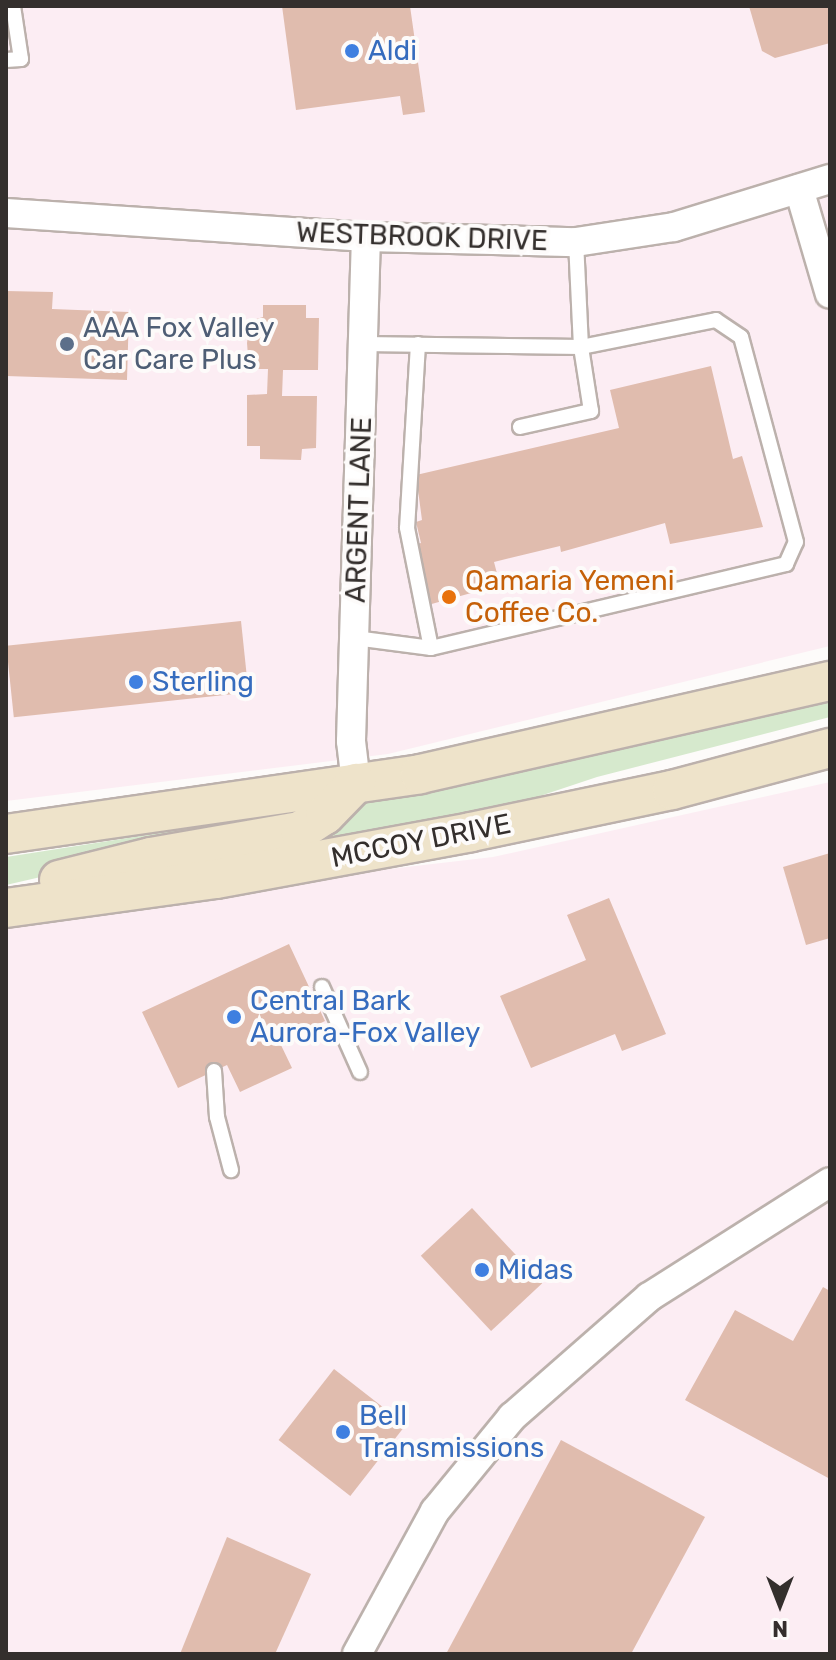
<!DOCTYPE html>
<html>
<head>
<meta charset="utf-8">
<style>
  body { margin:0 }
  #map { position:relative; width:836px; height:1660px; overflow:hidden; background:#fdfbfa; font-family:Rubik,sans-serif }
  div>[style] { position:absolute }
  .commercial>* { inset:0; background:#fcedf3 }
  .green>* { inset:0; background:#d6e9cd }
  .building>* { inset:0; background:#e0bcae; transform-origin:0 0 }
  .roads { filter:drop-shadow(2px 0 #bcb1ac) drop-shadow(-2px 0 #bcb1ac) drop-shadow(0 2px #bcb1ac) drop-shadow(0 -2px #bcb1ac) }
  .lane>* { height:14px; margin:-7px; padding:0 7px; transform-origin:7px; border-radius:7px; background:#fff }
  .street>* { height:28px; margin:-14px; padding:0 14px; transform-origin:14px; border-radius:14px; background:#fff }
  .secondary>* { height:38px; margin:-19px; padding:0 19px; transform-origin:19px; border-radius:19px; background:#eee3ca }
  .dots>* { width:22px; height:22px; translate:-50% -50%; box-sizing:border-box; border:4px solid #fdfbfa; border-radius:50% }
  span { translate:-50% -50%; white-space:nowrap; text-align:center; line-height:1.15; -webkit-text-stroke:8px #fdfbfa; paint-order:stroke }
  .shop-label { font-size:28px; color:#366cbe }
  .left { translate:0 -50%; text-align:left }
  .street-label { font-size:28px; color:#342f2d }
  .service-label { font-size:28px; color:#4e5e75 }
  .food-label { font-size:28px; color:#c56008 }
  .frame { position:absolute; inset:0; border:8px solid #342f2d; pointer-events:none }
  .north { position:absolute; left:740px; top:1564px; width:80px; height:80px; -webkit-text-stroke:6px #fdfbfa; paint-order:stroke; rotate:180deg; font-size:22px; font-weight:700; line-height:32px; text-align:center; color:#342f2d }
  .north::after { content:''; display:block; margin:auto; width:28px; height:36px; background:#342f2d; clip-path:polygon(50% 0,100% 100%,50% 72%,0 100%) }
</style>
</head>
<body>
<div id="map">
  <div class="commercial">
    <i style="clip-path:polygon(6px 6px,830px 6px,830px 646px,388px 754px,6px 801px)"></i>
    <i style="clip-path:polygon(830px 782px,830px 1654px,6px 1654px,6px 925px,294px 880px,493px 857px)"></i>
  </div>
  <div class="green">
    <i style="clip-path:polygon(830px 697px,830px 717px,597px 777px,522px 802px,279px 854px,346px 806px,467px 784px)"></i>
    <i style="clip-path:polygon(307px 810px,110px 861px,6px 885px,6px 857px)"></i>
  </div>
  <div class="building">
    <i style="clip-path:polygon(282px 6px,410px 6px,425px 112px,403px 115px,400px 96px,296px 110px)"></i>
    <i style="clip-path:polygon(749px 6px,830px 6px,830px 43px,775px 58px,762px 51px)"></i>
    <i style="clip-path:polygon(6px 291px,53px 292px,52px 309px,129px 312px,127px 380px,6px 376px)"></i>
    <i style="clip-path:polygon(263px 305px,306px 305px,306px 318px,319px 318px,318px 370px,283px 370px,282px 396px,317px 396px,316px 448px,302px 449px,301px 460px,260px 459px,260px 446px,247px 446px,247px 395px,267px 394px,268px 369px,249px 369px,247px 343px,250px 321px,263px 317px)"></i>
    <i style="clip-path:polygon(711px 366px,733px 459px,742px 456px,763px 527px,670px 544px,665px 523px,561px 552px,560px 546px,494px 562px,500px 585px,428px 605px,413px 545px,421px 543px,416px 522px,422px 520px,416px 475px,619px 428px,610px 390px)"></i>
    <i style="left:241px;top:621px;width:72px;height:236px;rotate:84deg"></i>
    <i style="clip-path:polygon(830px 853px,830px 938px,806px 945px,783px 867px)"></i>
    <i style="clip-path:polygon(609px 898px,666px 1034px,622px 1051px,615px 1034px,531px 1068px,500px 996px,586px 960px,567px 915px)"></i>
    <i style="clip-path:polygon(289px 944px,325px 1021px,280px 1043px,292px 1068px,240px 1092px,227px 1065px,178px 1088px,142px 1012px)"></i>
    <i style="left:472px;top:1208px;width:103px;height:70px;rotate:47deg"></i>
    <i style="clip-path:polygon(823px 1287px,830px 1291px,830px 1479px,685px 1400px,735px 1310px,793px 1341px)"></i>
    <i style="left:334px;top:1369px;width:91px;height:90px;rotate:38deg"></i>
    <i style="clip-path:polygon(561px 1440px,705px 1517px,631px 1654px,446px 1654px)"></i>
    <i style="clip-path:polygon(227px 1537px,311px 1574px,275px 1654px,180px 1654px)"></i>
  </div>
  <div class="roads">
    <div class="lane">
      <i style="left:6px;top:60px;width:15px;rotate:-4deg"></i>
      <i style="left:21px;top:59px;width:54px;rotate:-98.6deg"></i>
      <i style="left:418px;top:344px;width:184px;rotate:93.4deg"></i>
      <i style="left:407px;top:528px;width:122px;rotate:78.7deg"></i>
      <i style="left:520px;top:427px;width:73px;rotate:-12.7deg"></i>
      <i style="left:591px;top:411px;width:65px;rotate:-98.9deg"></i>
      <i style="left:581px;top:347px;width:105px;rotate:-92.7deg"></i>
      <i style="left:355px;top:638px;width:77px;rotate:7.5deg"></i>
      <i style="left:431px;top:648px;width:365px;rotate:-13.3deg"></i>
      <i style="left:786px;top:564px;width:24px;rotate:-66deg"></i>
      <i style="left:796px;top:542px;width:212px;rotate:-105deg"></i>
      <i style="left:741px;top:337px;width:30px;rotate:-146deg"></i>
      <i style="left:716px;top:320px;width:138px;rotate:168.7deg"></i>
      <i style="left:581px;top:347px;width:218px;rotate:-179.2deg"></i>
      <i style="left:322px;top:987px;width:93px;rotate:65.9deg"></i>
      <i style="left:214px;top:1071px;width:46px;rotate:86.3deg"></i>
      <i style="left:217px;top:1117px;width:55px;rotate:75.2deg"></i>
    </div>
    <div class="street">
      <i style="left:799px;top:189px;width:109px;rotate:73.6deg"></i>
      <i style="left:6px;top:213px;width:361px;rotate:3.8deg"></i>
      <i style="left:366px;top:237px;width:210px;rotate:1.4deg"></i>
      <i style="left:576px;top:242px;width:99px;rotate:-8.7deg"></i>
      <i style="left:674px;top:227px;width:163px;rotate:-17.1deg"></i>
      <i style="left:356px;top:783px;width:42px;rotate:-96.8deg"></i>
      <i style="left:351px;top:741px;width:504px;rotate:-88.3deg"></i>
      <i style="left:357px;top:1654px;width:163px;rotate:-61.4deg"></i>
      <i style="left:435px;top:1511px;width:122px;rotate:-50.7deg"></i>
      <i style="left:512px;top:1417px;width:182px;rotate:-41.2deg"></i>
      <i style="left:649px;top:1297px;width:214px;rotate:-32.4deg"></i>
    </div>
    <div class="secondary">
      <i style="left:6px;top:834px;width:418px;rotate:-8.2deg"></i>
      <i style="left:420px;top:774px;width:420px;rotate:-12.8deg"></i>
      <i style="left:59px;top:880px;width:95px;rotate:-14deg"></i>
      <i style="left:151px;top:857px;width:151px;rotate:-9.9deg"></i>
      <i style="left:300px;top:831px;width:30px;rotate:-33deg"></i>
      <i style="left:325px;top:815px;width:45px;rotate:-45.9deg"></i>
      <i style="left:6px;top:908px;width:212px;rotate:-7.9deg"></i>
      <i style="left:216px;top:879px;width:259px;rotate:-10.4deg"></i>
      <i style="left:471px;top:832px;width:205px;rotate:-11.8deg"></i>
      <i style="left:672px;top:790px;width:163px;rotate:-14.9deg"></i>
    </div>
  </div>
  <div class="dots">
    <i style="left:352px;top:51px;background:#3f7fe0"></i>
    <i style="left:67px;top:344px;background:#5c6f8a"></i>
    <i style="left:449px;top:597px;background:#e8710a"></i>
    <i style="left:136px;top:682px;background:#3f7fe0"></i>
    <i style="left:234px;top:1017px;background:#3f7fe0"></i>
    <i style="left:482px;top:1270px;background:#3f7fe0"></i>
    <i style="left:343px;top:1432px;background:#3f7fe0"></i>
  </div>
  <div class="shop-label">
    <span class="left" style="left:368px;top:51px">Aldi</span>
    <span class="left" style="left:152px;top:682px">Sterling</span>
    <span class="left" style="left:250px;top:1017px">Central Bark<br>Aurora-Fox Valley</span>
    <span class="left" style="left:498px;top:1270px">Midas</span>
    <span class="left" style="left:359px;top:1432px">Bell<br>Transmissions</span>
  </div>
  <div class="street-label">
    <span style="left:422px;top:237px;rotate:2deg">WESTBROOK DRIVE</span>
    <span style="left:359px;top:510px;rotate:-88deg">ARGENT LANE</span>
    <span style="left:421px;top:841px;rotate:-11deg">MCCOY DRIVE</span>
  </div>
  <div class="service-label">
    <span class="left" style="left:83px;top:344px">AAA Fox Valley<br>Car Care Plus</span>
  </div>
  <div class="food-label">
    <span class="left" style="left:465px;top:597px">Qamaria Yemeni<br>Coffee Co.</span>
  </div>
  <div class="frame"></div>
  <div class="north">N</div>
</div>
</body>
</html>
